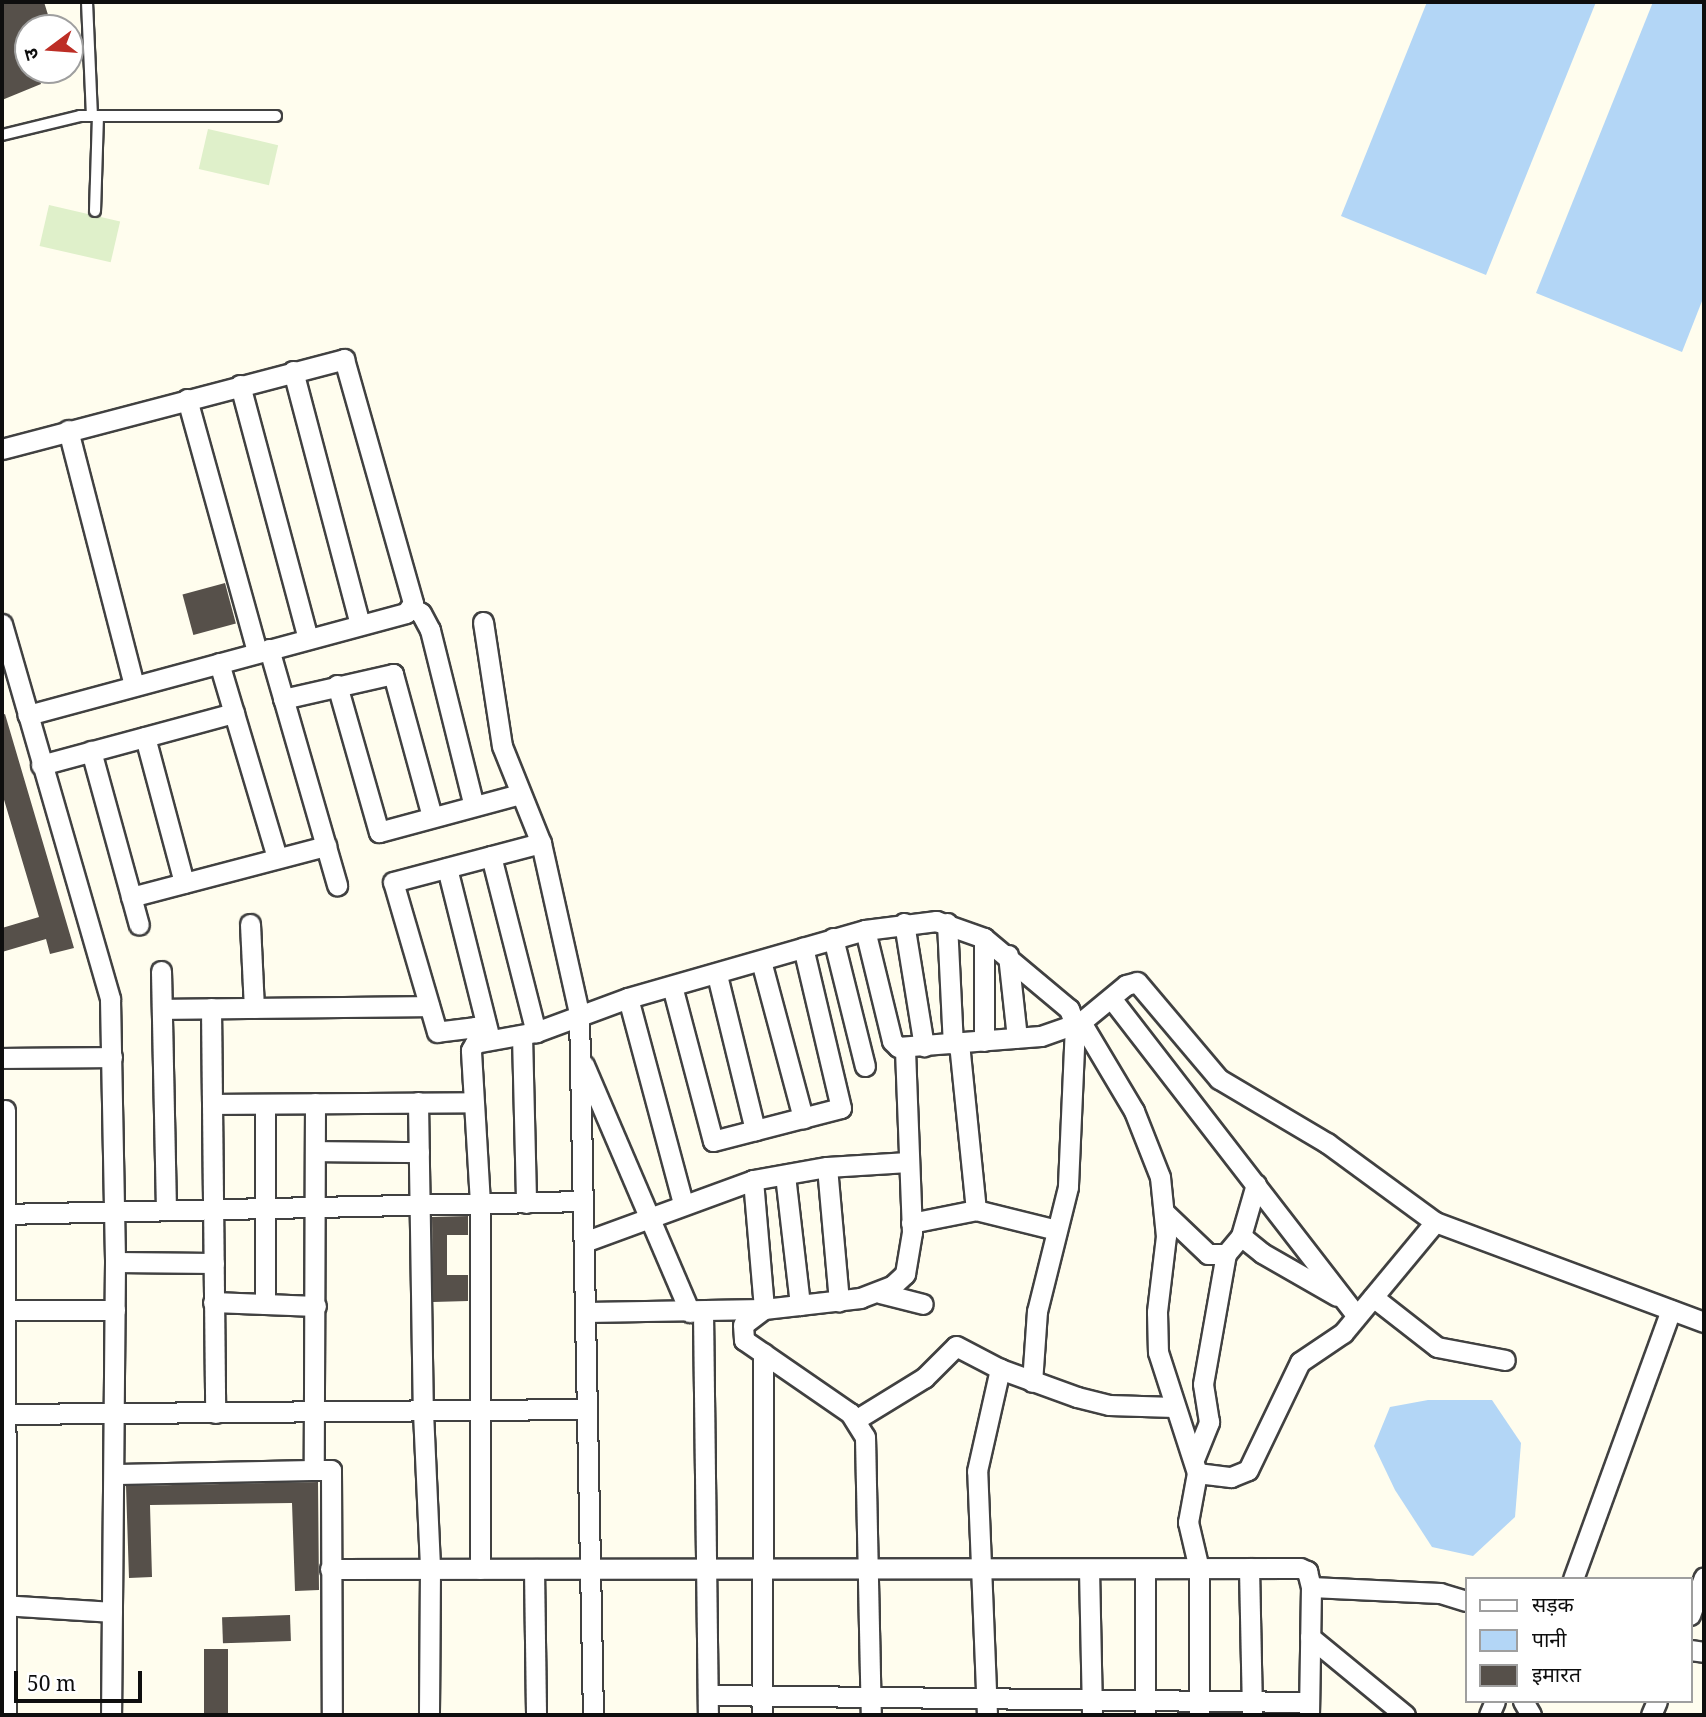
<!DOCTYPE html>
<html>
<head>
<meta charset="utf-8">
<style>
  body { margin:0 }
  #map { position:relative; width:1706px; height:1717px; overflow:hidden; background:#fffdee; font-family:"Noto Serif","Noto Sans Devanagari",serif }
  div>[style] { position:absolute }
  .pitch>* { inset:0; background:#dff0ca; transform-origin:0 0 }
  .water>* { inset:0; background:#b3d6f6 }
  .building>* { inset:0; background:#56504a; transform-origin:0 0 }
  .roads { filter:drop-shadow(2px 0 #414141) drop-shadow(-2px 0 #414141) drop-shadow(0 2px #414141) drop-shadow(0 -2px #414141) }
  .lane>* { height:10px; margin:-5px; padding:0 5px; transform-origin:5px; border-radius:5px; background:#fff }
  .street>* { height:19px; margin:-9.5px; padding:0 9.5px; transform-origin:9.5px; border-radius:9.5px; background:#fff }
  span { translate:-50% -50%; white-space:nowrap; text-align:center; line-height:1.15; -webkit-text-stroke:7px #fff; paint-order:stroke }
  .frame { position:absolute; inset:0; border:4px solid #0e0e0e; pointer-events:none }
  .legend { position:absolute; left:1465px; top:1577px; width:228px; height:126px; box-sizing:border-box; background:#fff; border:2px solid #9f9f9f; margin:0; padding:9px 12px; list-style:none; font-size:21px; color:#0e0e0e }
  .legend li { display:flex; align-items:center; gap:14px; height:35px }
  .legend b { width:35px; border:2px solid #9f9f9f }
  .north { position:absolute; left:14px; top:14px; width:70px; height:70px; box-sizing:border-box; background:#fff; border:2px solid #9f9f9f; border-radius:50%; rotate:254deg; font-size:19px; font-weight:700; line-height:28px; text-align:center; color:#0e0e0e }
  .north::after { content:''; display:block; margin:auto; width:24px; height:32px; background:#bd2e26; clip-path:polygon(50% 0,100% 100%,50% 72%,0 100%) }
  .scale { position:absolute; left:14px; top:1671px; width:128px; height:32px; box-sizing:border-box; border:4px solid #0e0e0e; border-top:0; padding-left:9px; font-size:21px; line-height:24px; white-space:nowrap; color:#0e0e0e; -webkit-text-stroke:5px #fff; paint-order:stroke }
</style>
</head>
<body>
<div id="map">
  <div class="pitch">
    <i style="left:208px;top:129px;width:72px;height:41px;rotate:13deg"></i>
    <i style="left:49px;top:205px;width:73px;height:42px;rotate:13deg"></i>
  </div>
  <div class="water">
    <i style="clip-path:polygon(1427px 2px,1596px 2px,1486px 275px,1341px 216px)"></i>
    <i style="clip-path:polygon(1653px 2px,1704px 2px,1704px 296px,1682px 352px,1536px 293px)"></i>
    <i style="clip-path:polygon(1428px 1400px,1492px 1400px,1521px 1443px,1515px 1517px,1473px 1556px,1432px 1547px,1395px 1490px,1374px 1446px,1390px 1407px)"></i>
  </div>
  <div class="building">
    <i style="clip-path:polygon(2px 2px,44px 2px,49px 18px,25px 25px,22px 32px,28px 70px,37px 70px,41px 84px,2px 100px)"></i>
    <i style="left:225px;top:583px;width:42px;height:44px;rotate:75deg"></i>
    <i style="clip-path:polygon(5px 714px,74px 948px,50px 954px,46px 939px,2px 952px,2px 928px,39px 917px,2px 793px,2px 715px)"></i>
    <i style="clip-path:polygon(468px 1216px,468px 1235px,447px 1235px,447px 1275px,468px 1275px,468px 1301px,433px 1302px,432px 1217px)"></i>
    <i style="clip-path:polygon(318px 1482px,319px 1590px,295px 1591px,292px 1503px,150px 1505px,152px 1577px,129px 1578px,126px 1486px)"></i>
    <i style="left:290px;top:1615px;width:26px;height:68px;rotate:88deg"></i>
    <i style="left:204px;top:1649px;width:24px;height:66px"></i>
  </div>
  <div class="roads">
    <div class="lane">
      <i style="left:87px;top:2px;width:113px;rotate:87.5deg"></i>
      <i style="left:2px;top:135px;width:80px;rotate:-13.7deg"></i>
      <i style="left:80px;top:116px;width:196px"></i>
      <i style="left:95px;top:211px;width:95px;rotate:-88.2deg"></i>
    </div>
    <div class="street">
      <i style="left:293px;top:371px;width:262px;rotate:75.2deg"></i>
      <i style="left:240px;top:385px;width:263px;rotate:75deg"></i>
      <i style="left:187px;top:399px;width:263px;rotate:74.5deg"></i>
      <i style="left:68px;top:430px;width:264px;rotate:75.5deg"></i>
      <i style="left:2px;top:449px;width:354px;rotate:-14.7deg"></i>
      <i style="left:344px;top:359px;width:254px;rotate:74.2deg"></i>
      <i style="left:413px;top:603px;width:12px;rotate:125deg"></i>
      <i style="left:406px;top:613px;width:392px;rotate:164.9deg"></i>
      <i style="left:412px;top:608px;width:10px;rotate:29deg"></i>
      <i style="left:421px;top:613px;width:19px;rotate:62deg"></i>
      <i style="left:430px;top:630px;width:181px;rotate:76deg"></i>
      <i style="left:483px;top:622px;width:125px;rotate:81.3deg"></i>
      <i style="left:502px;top:746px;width:105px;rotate:68.1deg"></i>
      <i style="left:2px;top:624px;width:390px;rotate:73.9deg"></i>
      <i style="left:110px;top:999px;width:263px;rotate:88.9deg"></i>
      <i style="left:115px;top:1262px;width:453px;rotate:90.5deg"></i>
      <i style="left:269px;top:649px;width:246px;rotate:73.9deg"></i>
      <i style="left:219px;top:663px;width:203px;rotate:73.4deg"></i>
      <i style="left:337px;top:685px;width:153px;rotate:74.1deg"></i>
      <i style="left:379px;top:832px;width:146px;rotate:-15.1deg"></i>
      <i style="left:283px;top:699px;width:113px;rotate:-12.8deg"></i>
      <i style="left:393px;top:674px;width:148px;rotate:74.7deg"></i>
      <i style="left:145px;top:737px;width:151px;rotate:75deg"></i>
      <i style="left:91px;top:751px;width:180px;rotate:74.6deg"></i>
      <i style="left:41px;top:765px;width:200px;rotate:-15.1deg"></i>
      <i style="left:491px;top:856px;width:182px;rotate:75.7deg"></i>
      <i style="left:447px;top:868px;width:176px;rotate:75.9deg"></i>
      <i style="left:131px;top:897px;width:202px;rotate:-14.7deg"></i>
      <i style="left:904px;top:923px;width:125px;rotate:80.8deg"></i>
      <i style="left:947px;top:923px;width:121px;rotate:87.2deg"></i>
      <i style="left:250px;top:924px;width:84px;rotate:87.3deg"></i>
      <i style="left:865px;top:930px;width:114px;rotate:76.3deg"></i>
      <i style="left:892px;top:1041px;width:8px;rotate:45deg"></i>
      <i style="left:898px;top:1047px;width:143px;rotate:-4.4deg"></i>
      <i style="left:1041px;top:1036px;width:42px;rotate:-19.3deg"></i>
      <i style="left:1081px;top:1022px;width:58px;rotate:-39.4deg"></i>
      <i style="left:1126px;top:985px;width:11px;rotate:-15deg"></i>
      <i style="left:1137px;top:982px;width:127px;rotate:49.8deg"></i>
      <i style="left:1219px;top:1079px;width:126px;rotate:30.7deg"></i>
      <i style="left:1327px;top:1143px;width:134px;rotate:36.2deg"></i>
      <i style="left:1435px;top:1222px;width:287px;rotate:20.4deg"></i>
      <i style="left:833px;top:938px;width:132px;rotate:76deg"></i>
      <i style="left:1008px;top:955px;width:83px;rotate:83.8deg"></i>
      <i style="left:761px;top:961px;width:163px;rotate:75deg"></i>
      <i style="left:161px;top:971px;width:239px;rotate:88.8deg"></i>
      <i style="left:717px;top:975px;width:160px;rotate:76.2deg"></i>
      <i style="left:672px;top:986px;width:160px;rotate:75.2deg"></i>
      <i style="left:713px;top:1141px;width:132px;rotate:-14.5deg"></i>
      <i style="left:841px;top:1108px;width:165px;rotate:-103.3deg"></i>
      <i style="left:628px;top:998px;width:212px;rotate:75deg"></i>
      <i style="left:1111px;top:998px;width:401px;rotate:52.3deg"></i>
      <i style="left:211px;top:1008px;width:405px;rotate:89.4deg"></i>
      <i style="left:162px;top:1009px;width:267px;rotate:-0.6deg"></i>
      <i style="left:1081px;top:1022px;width:104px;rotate:59.2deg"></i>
      <i style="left:1134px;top:1111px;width:71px;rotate:68.5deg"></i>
      <i style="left:1160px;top:1177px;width:59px;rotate:84.2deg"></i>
      <i style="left:1166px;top:1236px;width:77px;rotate:96.8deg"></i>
      <i style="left:1157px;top:1312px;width:40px;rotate:88.6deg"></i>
      <i style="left:1158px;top:1352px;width:127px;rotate:72.1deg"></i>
      <i style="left:1197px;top:1473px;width:50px;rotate:100.4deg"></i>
      <i style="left:1188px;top:1522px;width:48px;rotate:76.8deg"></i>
      <i style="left:1199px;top:1569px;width:146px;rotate:90deg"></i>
      <i style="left:522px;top:1035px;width:168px;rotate:88.6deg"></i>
      <i style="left:483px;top:1041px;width:16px;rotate:-117deg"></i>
      <i style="left:476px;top:1027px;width:39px;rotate:173deg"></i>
      <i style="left:437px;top:1032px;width:156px;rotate:-106.3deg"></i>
      <i style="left:393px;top:882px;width:153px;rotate:-14.8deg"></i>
      <i style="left:541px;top:843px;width:174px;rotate:77.4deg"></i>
      <i style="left:579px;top:1013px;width:702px;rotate:88.86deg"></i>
      <i style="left:984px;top:1041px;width:103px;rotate:-90deg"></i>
      <i style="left:959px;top:1043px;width:168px;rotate:84.2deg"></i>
      <i style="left:2px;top:1058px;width:110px;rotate:-0.5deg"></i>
      <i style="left:584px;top:1065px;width:269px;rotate:66.8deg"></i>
      <i style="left:418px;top:1102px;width:310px;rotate:89.1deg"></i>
      <i style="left:423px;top:1412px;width:157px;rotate:87.4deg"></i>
      <i style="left:430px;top:1569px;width:146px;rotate:90.4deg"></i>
      <i style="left:315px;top:1103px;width:367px;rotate:90.2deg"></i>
      <i style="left:314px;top:1470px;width:17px"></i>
      <i style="left:331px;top:1470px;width:245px;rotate:89.8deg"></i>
      <i style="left:214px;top:1104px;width:259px;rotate:-0.4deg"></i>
      <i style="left:5px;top:1110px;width:605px;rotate:89.91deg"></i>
      <i style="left:315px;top:1151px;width:104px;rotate:0.6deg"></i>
      <i style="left:827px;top:1167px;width:135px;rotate:84.9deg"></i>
      <i style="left:785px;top:1175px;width:131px;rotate:83.4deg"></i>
      <i style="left:753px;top:1180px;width:129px;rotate:85.1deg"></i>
      <i style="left:764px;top:1309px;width:26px;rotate:143deg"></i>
      <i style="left:743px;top:1325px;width:15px;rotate:86deg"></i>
      <i style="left:744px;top:1340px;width:129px;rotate:34.6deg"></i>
      <i style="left:850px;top:1413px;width:28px;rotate:58deg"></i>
      <i style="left:865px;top:1437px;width:278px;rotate:88.8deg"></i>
      <i style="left:2px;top:1214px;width:581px;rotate:-1.28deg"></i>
      <i style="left:1166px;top:1214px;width:58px;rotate:43.6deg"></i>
      <i style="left:1208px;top:1254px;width:18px"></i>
      <i style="left:1226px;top:1254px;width:23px;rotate:-50deg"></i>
      <i style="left:1241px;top:1236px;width:54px;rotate:-73.9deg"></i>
      <i style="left:911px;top:1223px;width:66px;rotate:-11.3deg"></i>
      <i style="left:976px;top:1210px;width:83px;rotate:13.9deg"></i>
      <i style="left:1241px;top:1236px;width:27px;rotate:39deg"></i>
      <i style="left:1262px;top:1253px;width:86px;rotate:29.8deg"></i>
      <i style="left:584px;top:1242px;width:180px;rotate:-20.1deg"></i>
      <i style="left:753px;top:1180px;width:75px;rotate:-10deg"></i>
      <i style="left:827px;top:1167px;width:81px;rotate:-3.5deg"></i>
      <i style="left:115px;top:1262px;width:99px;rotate:0.6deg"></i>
      <i style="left:880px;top:1293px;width:44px;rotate:14.3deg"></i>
      <i style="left:1373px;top:1297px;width:81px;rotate:38deg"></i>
      <i style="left:1437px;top:1347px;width:69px;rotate:10.8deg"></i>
      <i style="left:213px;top:1302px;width:103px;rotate:2.2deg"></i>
      <i style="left:265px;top:1304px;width:200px;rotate:-90deg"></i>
      <i style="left:2px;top:1310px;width:113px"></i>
      <i style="left:586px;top:1312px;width:178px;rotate:-1deg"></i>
      <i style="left:764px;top:1309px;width:97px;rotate:-6.5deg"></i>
      <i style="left:860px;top:1298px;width:34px;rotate:-21deg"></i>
      <i style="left:892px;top:1286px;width:18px;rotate:-43deg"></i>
      <i style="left:905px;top:1274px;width:43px;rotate:-80.5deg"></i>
      <i style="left:912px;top:1232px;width:185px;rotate:-92.2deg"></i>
      <i style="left:703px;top:1312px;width:403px;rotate:89.3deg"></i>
      <i style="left:2px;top:1414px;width:585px;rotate:-0.49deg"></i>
      <i style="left:857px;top:1419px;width:79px;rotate:-31.5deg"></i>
      <i style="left:924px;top:1378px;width:45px;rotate:-45deg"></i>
      <i style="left:956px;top:1346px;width:50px;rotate:27.6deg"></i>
      <i style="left:1000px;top:1369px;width:82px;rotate:20deg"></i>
      <i style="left:1077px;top:1397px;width:33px;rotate:14deg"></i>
      <i style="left:1109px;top:1405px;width:65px;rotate:1.8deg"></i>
      <i style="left:1195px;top:1457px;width:38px;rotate:-68deg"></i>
      <i style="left:1209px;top:1422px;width:38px;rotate:-99deg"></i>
      <i style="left:1203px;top:1384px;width:132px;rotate:-80deg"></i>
      <i style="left:1197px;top:1473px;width:34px;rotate:7deg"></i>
      <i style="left:1231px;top:1477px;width:18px;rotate:-22deg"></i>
      <i style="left:1248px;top:1470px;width:120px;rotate:-64.3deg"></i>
      <i style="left:1300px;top:1362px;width:52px;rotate:-34deg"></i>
      <i style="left:1343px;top:1333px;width:144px;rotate:-50.3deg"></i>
      <i style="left:115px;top:1474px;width:199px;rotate:-1.2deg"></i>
      <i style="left:1249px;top:1568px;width:147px;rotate:88.8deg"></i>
      <i style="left:330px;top:1569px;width:970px;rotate:-0.06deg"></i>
      <i style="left:1300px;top:1568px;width:8px;rotate:23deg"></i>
      <i style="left:1307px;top:1571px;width:16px;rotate:76deg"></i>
      <i style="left:1311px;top:1587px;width:128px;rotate:90.9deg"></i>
      <i style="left:480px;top:1569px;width:366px;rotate:-90deg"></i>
      <i style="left:480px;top:1203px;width:153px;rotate:-93.4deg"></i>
      <i style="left:471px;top:1050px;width:8px;rotate:-60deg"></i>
      <i style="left:475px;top:1043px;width:62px;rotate:-10.2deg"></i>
      <i style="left:536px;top:1032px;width:98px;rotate:-20.3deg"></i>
      <i style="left:628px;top:998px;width:247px;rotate:-16deg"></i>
      <i style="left:865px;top:930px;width:72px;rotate:-7.2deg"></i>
      <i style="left:936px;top:921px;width:51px;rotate:19.5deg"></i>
      <i style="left:984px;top:938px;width:111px;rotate:39.9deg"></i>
      <i style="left:1069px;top:1009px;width:17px;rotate:69deg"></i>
      <i style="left:1075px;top:1025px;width:162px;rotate:92.5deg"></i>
      <i style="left:1068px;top:1187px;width:128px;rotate:104deg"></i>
      <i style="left:1037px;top:1311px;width:71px;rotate:94deg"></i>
      <i style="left:534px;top:1569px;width:146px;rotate:89.2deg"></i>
      <i style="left:1089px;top:1569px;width:146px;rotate:88.8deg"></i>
      <i style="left:1145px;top:1569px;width:146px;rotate:90deg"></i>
      <i style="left:1573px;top:1579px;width:286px;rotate:-70deg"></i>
      <i style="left:1311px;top:1587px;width:129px;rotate:2.7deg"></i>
      <i style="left:1440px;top:1593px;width:27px;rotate:17deg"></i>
      <i style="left:2px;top:1605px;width:110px;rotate:3.6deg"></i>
      <i style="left:1690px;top:1615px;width:40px;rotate:-69.8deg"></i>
      <i style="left:1310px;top:1637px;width:123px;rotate:39.4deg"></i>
      <i style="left:1690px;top:1650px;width:14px;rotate:8deg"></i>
      <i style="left:708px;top:1695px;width:601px;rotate:0.67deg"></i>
      <i style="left:1523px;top:1701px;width:16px;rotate:60deg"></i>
      <i style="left:762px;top:1715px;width:362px;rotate:-89.8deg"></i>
      <i style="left:987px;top:1715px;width:244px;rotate:-92.3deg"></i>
      <i style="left:977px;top:1471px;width:105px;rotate:-77.3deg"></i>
      <i style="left:1489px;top:1715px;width:15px;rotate:-67deg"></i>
      <i style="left:1651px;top:1715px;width:15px;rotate:-67deg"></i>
    </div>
  </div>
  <div class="frame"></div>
  <ul class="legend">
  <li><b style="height:9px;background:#fff"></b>सड़क</li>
  <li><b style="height:19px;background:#b3d6f6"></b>पानी</li>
  <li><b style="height:19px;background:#56504a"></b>इमारत</li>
  </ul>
  <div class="north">उ</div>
  <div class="scale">50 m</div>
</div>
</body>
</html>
